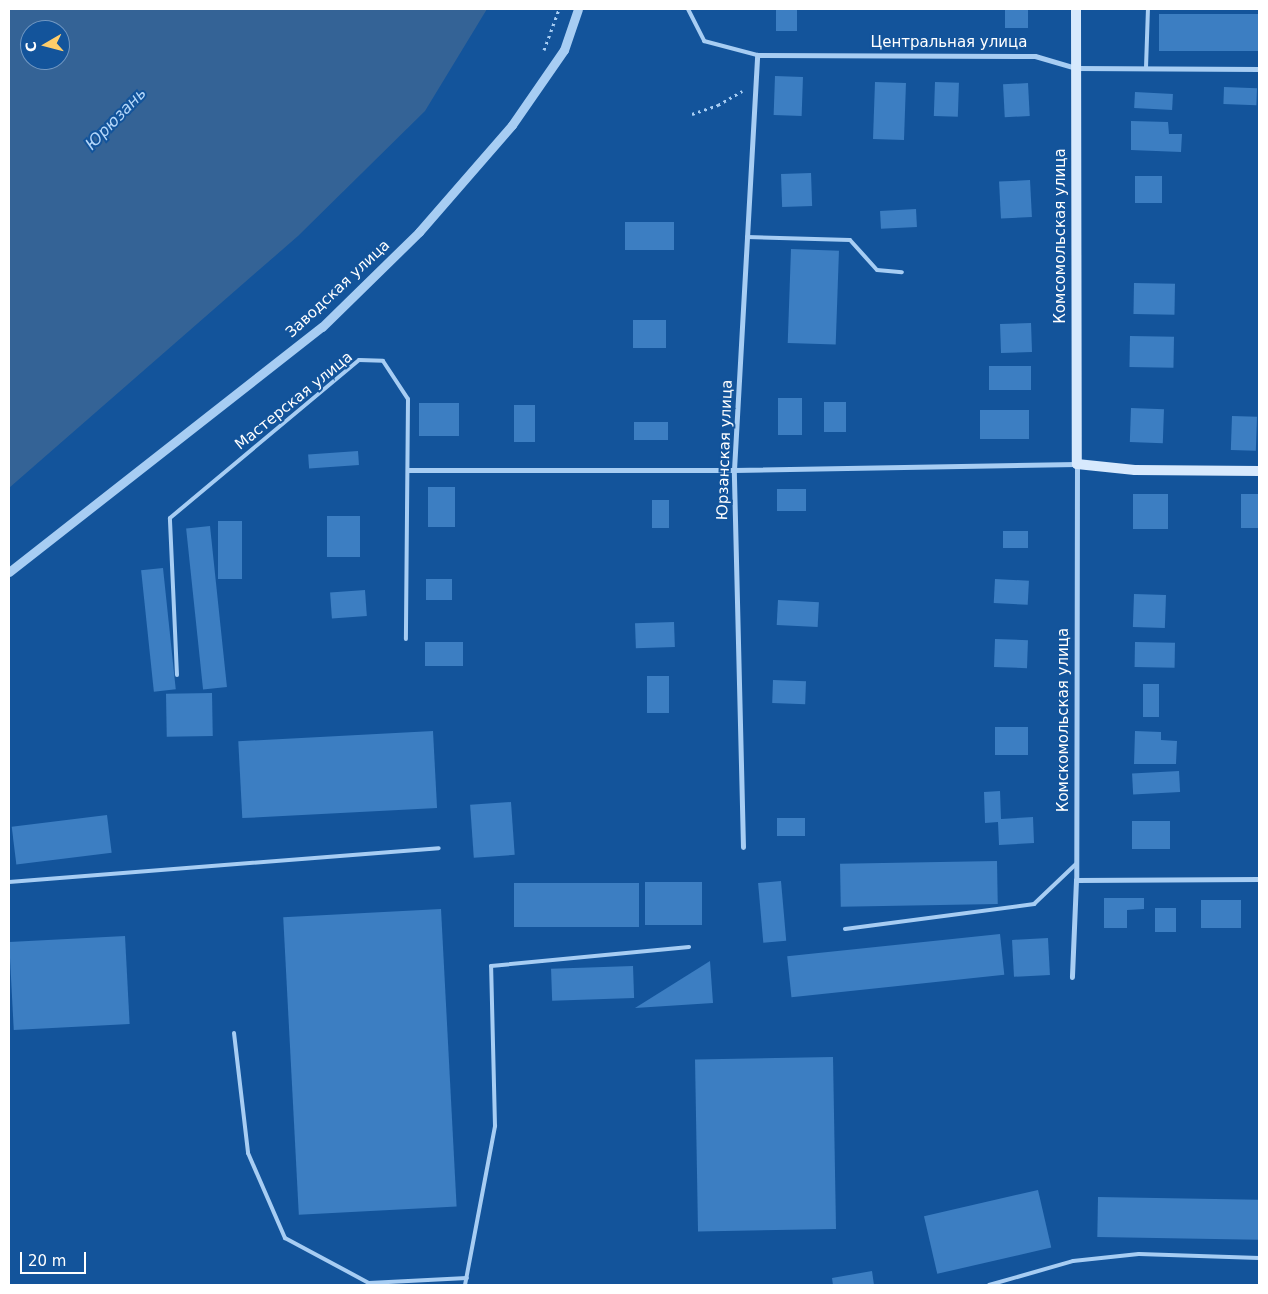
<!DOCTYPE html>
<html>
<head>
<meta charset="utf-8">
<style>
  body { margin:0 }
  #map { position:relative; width:1268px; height:1294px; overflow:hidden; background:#13549b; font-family:"DejaVu Sans",sans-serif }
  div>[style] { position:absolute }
  .water>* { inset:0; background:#346396 }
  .building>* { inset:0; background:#3c7ec2; transform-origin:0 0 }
  .path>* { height:3px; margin-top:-1.5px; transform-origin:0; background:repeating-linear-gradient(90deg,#a7cdf3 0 2.5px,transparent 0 6.5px) }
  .service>* { height:4px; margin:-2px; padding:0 2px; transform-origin:2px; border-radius:2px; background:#a7cdf3 }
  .minor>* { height:5px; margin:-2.5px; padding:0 2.5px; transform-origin:2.5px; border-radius:2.5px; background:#a7cdf3 }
  .tertiary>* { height:9px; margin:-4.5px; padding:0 4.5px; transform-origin:4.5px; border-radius:4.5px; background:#a7cdf3 }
  .secondary>* { height:10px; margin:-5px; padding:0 5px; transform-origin:5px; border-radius:5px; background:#d7e9fd }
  span { translate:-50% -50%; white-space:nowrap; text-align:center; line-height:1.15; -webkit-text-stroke:4px #13549b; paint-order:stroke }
  .street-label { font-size:15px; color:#fff }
  .water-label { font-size:16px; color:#b4d7fa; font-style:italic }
  .frame { position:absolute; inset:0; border:10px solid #fff; pointer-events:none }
  .north { position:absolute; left:20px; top:20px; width:50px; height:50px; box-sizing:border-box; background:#13549b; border:1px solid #7198c3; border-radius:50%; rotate:262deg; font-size:14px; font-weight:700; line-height:20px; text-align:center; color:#fff }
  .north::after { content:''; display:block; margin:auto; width:18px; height:22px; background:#ffcd6a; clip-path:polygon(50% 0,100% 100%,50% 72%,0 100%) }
  .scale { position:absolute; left:20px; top:1252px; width:66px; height:22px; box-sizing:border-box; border:2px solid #fff; border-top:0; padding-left:6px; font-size:15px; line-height:18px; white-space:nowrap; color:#fff; -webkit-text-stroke:4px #13549b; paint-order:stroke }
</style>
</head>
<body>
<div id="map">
  <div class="water">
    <i style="clip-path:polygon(evenodd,9px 9px,487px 9px,425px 111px,298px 236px,9px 488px,9px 9px,30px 30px,60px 30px,60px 60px,30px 60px,30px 30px)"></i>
  </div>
  <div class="building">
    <i style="left:776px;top:9px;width:21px;height:22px"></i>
    <i style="left:1005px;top:9px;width:23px;height:19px"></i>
    <i style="left:1159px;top:14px;width:100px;height:37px"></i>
    <i style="left:775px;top:76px;width:28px;height:39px;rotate:2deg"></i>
    <i style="left:875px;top:82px;width:31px;height:57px;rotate:2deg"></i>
    <i style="left:935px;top:82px;width:24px;height:34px;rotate:2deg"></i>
    <i style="left:1028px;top:83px;width:33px;height:25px;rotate:87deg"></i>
    <i style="left:1224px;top:87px;width:33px;height:17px;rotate:2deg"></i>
    <i style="left:1135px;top:92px;width:38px;height:16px;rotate:3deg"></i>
    <i style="clip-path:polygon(1131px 121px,1168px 122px,1169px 134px,1182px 134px,1181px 152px,1131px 150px)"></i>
    <i style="left:811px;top:173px;width:33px;height:30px;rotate:88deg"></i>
    <i style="left:1135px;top:176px;width:27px;height:27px"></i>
    <i style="left:1030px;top:180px;width:37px;height:31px;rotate:87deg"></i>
    <i style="left:916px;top:209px;width:18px;height:36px;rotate:87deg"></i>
    <i style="left:625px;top:222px;width:49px;height:28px"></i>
    <i style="left:791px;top:249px;width:48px;height:94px;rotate:2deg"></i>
    <i style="left:1134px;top:283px;width:41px;height:31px;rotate:1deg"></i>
    <i style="left:633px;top:320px;width:33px;height:28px"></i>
    <i style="left:1031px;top:323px;width:29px;height:31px;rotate:88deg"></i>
    <i style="left:1130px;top:336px;width:44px;height:31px;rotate:1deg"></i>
    <i style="left:989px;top:366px;width:42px;height:24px"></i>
    <i style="left:778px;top:398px;width:24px;height:37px"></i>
    <i style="left:846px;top:402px;width:30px;height:22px;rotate:90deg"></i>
    <i style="left:419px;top:403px;width:40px;height:33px"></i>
    <i style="left:514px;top:405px;width:21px;height:37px"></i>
    <i style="left:1131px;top:408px;width:33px;height:34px;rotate:2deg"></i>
    <i style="left:1029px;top:410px;width:29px;height:49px;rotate:90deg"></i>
    <i style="left:1232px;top:416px;width:25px;height:34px;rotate:2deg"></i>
    <i style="left:634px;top:422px;width:34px;height:18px"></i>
    <i style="left:358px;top:451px;width:14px;height:50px;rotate:86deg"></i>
    <i style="left:428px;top:487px;width:27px;height:40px"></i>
    <i style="left:806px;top:489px;width:22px;height:29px;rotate:90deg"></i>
    <i style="left:1133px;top:494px;width:35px;height:35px"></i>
    <i style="left:1241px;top:494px;width:18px;height:34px"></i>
    <i style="left:652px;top:500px;width:17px;height:28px"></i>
    <i style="left:327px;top:516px;width:33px;height:41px"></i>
    <i style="left:218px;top:521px;width:24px;height:58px"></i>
    <i style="left:210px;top:526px;width:162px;height:24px;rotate:84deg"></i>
    <i style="left:1003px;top:531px;width:25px;height:17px"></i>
    <i style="left:163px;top:568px;width:122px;height:22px;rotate:84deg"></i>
    <i style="left:426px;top:579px;width:26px;height:21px"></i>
    <i style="left:995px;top:579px;width:34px;height:24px;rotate:3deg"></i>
    <i style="left:365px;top:590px;width:26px;height:35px;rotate:86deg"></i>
    <i style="left:1134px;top:594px;width:32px;height:33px;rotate:2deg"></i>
    <i style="left:778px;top:600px;width:41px;height:25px;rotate:3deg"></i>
    <i style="left:674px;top:622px;width:25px;height:39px;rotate:88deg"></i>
    <i style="left:995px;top:639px;width:33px;height:28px;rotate:2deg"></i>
    <i style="left:463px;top:642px;width:24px;height:38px;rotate:90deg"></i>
    <i style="left:1135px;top:642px;width:40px;height:25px;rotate:1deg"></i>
    <i style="left:647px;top:676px;width:22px;height:37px"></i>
    <i style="left:773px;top:680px;width:33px;height:23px;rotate:2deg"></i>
    <i style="left:1143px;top:684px;width:16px;height:33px"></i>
    <i style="left:212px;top:693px;width:43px;height:46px;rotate:89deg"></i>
    <i style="left:1028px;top:727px;width:28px;height:33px;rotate:90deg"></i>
    <i style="left:433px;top:731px;width:77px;height:195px;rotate:87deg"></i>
    <i style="clip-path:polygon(1135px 731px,1161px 732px,1161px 740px,1177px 741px,1176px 764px,1134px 764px)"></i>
    <i style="left:1179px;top:771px;width:21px;height:47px;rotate:87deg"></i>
    <i style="clip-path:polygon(1000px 791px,1001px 819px,1033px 817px,1034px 843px,999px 845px,998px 822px,985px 823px,984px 792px)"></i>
    <i style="left:511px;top:802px;width:53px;height:41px;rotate:86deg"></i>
    <i style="left:107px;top:815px;width:38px;height:96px;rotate:83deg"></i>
    <i style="left:777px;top:818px;width:28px;height:18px"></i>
    <i style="left:1132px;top:821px;width:38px;height:28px"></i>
    <i style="left:997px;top:861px;width:43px;height:157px;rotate:89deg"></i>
    <i style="left:781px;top:881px;width:60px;height:23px;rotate:85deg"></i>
    <i style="left:645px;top:882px;width:57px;height:43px"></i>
    <i style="left:639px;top:883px;width:44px;height:125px;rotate:90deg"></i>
    <i style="clip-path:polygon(1104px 898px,1144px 898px,1144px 909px,1127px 910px,1127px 928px,1104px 928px)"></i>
    <i style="left:1201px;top:900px;width:40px;height:28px"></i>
    <i style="left:1155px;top:908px;width:21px;height:24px"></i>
    <i style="left:441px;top:909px;width:298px;height:158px;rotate:87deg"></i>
    <i style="left:1000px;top:934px;width:41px;height:214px;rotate:84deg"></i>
    <i style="left:125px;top:936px;width:88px;height:116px;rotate:87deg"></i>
    <i style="left:1048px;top:938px;width:37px;height:36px;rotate:87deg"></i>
    <i style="clip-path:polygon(710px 961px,713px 1003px,635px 1008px)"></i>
    <i style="left:633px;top:966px;width:32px;height:82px;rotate:88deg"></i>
    <i style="left:833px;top:1057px;width:172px;height:138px;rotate:89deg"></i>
    <i style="left:1038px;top:1190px;width:59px;height:117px;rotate:77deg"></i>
    <i style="left:1098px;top:1197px;width:161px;height:40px;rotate:1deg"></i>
    <i style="clip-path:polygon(872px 1271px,874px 1285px,833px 1285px,832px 1278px)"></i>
  </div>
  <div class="path">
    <i style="left:544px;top:50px;width:44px;rotate:-69.9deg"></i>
    <i style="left:692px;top:114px;width:28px;rotate:-19deg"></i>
    <i style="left:718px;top:105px;width:28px;rotate:-30deg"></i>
  </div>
  <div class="service">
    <i style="left:688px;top:9px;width:36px;rotate:63deg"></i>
    <i style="left:704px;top:41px;width:55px;rotate:14.8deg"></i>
    <i style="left:1146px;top:68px;width:59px;rotate:-88.1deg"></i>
    <i style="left:747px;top:237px;width:103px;rotate:1.7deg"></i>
    <i style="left:850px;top:240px;width:40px;rotate:48deg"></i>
    <i style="left:877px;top:270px;width:25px;rotate:5deg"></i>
    <i style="left:177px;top:675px;width:157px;rotate:-92.6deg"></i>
    <i style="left:170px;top:518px;width:246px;rotate:-39.9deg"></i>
    <i style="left:359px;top:360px;width:24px;rotate:2deg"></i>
    <i style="left:383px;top:361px;width:45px;rotate:56.7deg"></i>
    <i style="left:408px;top:399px;width:240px;rotate:90.5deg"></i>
    <i style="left:9px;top:882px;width:431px;rotate:-4.5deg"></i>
    <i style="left:845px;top:929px;width:191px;rotate:-7.5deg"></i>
    <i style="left:1034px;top:904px;width:58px;rotate:-43.6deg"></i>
    <i style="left:234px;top:1033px;width:121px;rotate:83.3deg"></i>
    <i style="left:248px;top:1153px;width:93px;rotate:66.5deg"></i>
    <i style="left:285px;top:1238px;width:95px;rotate:28.2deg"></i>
    <i style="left:369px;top:1283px;width:98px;rotate:-2.9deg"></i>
    <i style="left:465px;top:1285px;width:162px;rotate:-79.3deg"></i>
    <i style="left:495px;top:1126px;width:160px;rotate:-91.4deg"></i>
    <i style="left:491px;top:966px;width:199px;rotate:-5.5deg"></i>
    <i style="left:989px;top:1285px;width:87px;rotate:-15.9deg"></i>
    <i style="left:1073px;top:1261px;width:66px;rotate:-6.1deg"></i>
    <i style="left:1139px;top:1254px;width:120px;rotate:1.9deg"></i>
  </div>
  <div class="minor">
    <i style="left:409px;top:470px;width:325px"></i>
    <i style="left:734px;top:470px;width:343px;rotate:-1deg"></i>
    <i style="left:1077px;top:464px;width:416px;rotate:90.1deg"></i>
    <i style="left:1076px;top:880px;width:97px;rotate:92.4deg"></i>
    <i style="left:743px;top:847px;width:377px;rotate:-91.4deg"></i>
    <i style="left:734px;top:470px;width:416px;rotate:-86.8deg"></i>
    <i style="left:757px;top:55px;width:278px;rotate:0.2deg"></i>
    <i style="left:1035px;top:56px;width:43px;rotate:16.3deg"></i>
    <i style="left:1076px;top:68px;width:183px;rotate:0.3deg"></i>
    <i style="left:1076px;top:880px;width:183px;rotate:-0.3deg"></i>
  </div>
  <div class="tertiary">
    <i style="left:9px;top:572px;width:397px;rotate:-38.1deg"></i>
    <i style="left:322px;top:327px;width:136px;rotate:-44.4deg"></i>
    <i style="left:419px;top:232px;width:142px;rotate:-49deg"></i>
    <i style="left:512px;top:125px;width:91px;rotate:-55.3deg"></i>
    <i style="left:564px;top:50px;width:43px;rotate:-71.1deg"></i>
  </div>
  <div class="secondary">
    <i style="left:1076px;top:9px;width:455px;rotate:89.9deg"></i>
    <i style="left:1077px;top:464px;width:58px;rotate:5.9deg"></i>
    <i style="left:1135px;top:470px;width:124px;rotate:0.5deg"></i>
  </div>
  <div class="street-label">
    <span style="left:949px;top:43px">Центральная улица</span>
    <span style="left:1061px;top:236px;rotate:-90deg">Комсомольская улица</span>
    <span style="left:338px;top:289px;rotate:-43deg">Заводская улица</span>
    <span style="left:294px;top:401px;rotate:-39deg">Мастерская улица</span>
    <span style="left:725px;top:450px;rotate:-88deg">Юрзанская улица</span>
    <span style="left:1064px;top:720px;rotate:-90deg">Комскомольская улица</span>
  </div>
  <div class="water-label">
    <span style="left:116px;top:119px;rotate:-46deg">Юрюзань</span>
  </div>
  <div class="frame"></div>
  <div class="north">С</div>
  <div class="scale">20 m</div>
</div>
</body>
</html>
